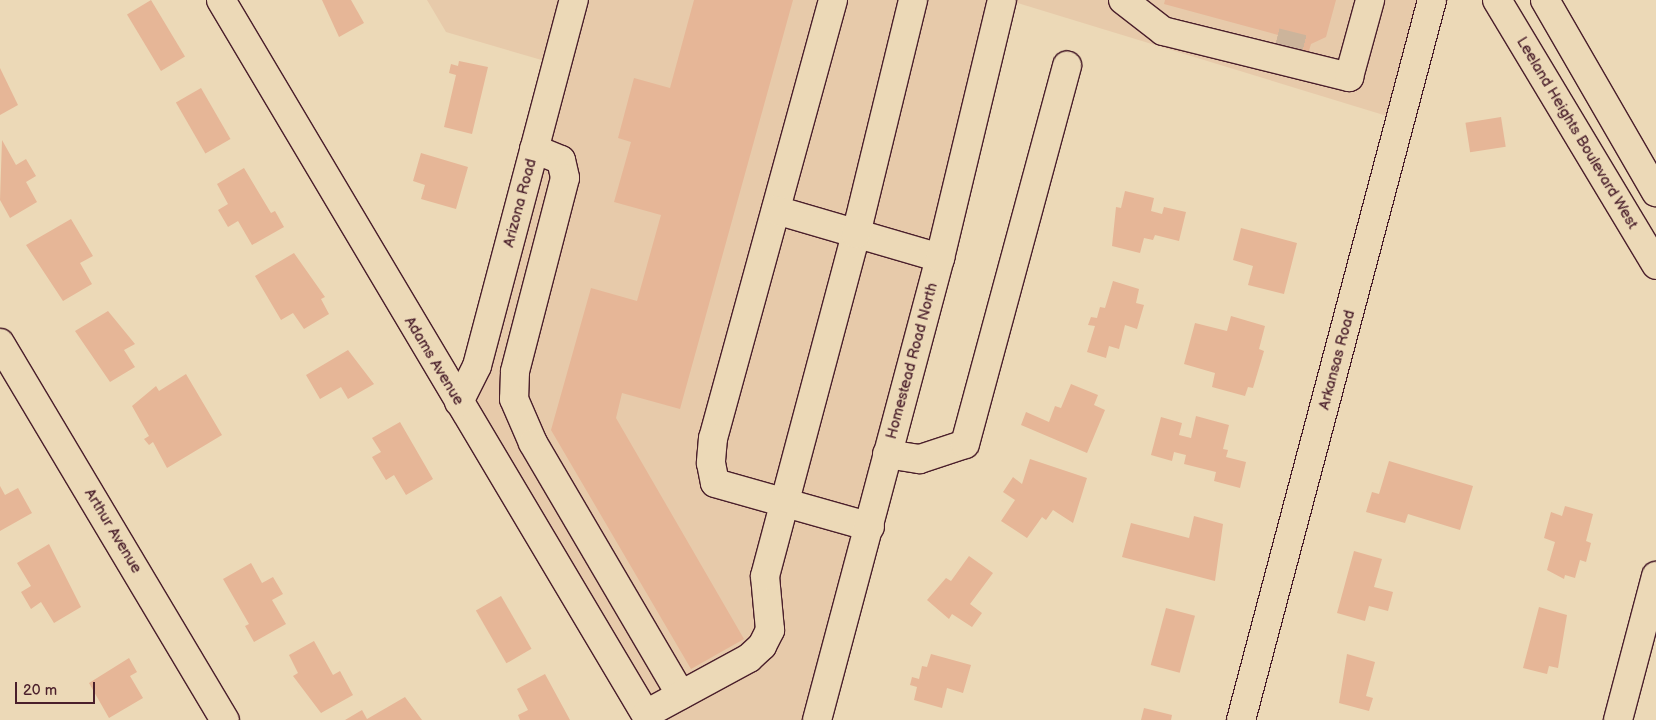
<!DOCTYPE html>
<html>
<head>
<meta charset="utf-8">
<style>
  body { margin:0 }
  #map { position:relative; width:1656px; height:720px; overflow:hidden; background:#ecd9b7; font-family:"Balsamiq Sans",sans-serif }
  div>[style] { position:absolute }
  .built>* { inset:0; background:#e7caaa }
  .building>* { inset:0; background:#e6b697; transform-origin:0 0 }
  .minor-tunnel>* { height:28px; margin-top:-14px; transform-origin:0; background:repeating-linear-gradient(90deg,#ccb49b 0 28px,transparent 0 42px) }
  .roads { filter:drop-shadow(1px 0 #4a1f2b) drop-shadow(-1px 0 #4a1f2b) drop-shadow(0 1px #4a1f2b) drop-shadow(0 -1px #4a1f2b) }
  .minor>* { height:28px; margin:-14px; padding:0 14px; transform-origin:14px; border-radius:14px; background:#ecd9b7 }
  .major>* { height:28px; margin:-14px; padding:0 14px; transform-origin:14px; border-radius:14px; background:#ecd9b7 }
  span { translate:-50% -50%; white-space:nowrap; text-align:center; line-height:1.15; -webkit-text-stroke:4px #ecd9b7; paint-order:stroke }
  .street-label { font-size:15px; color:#4a1f2b }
  .scale { position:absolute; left:15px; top:682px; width:80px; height:22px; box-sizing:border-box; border:2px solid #4a1f2b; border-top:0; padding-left:6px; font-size:15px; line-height:18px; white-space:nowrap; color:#4a1f2b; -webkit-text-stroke:4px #ecd9b7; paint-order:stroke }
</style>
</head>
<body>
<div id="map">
  <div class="built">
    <i style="clip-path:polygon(427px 0,561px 0,545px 61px,446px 32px)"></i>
    <i style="clip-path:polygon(574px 0,1002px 0,817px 720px,649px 720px,459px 402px)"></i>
    <i style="clip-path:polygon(1008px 0,1432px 0,1400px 120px)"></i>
  </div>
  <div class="building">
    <i style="left:151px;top:0;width:66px;height:28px;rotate:59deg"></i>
    <i style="clip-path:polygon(322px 0,351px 0,364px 23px,339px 37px)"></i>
    <i style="clip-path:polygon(694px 0,793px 0,680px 409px,622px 393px,616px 418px,744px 639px,691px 669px,551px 430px,591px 288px,637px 301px,661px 215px,614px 202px,631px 142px,618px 138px,634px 78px,670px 88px)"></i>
    <i style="clip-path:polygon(1165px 0,1336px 0,1326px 37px,1311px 44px,1305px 64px,1273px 55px,1278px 35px,1164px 4px)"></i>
    <i style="clip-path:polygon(459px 61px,488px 67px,472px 134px,444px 127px,456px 75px,449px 73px,451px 64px,458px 66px)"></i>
    <i style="clip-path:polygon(0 68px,18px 105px,0 115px)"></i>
    <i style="left:201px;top:88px;width:59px;height:29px;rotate:60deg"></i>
    <i style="left:1501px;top:117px;width:30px;height:36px;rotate:81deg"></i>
    <i style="clip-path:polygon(2px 140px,16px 165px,26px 159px,36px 176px,26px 182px,37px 202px,10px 218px,0 200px)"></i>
    <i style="clip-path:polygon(421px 153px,468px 167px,456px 209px,421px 199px,425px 185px,413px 181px)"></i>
    <i style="clip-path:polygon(244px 168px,271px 213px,275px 211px,284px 227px,252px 245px,238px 221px,228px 227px,218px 210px,228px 204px,217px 184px)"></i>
    <i style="clip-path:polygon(1125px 191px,1154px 198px,1151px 211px,1162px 214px,1164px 207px,1186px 212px,1179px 241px,1155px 235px,1153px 240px,1144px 238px,1140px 253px,1112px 246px,1116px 207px,1121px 208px)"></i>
    <i style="clip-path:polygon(71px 219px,93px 256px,80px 263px,92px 284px,63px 301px,26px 245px)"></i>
    <i style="clip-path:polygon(1241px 228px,1297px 243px,1284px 294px,1248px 285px,1253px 266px,1233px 260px)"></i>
    <i style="clip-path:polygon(294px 253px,325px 297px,321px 299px,329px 314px,304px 329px,293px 313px,281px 320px,255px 276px)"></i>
    <i style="clip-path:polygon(1113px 281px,1139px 289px,1136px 303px,1144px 305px,1137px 329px,1125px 325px,1119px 349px,1109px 346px,1106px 358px,1087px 352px,1095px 326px,1088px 325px,1091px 317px,1097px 318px,1100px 307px,1105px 308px)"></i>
    <i style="clip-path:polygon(108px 311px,135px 344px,124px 350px,135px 367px,110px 382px,75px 331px)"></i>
    <i style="clip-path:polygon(1231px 316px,1265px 326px,1259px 349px,1264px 351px,1253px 388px,1248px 387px,1245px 396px,1212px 387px,1215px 373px,1184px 364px,1195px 323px,1227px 331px)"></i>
    <i style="clip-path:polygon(348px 350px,374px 384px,348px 399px,341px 387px,320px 399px,306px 375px)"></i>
    <i style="clip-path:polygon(186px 374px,222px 435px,167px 468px,153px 442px,149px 445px,144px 439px,149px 436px,132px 406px,156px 386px,159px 391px)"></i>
    <i style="clip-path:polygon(1071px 384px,1098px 395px,1094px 405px,1105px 410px,1087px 453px,1021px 425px,1026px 412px,1049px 422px,1055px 406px,1061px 408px)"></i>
    <i style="clip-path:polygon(1196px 416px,1229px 425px,1223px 449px,1228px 450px,1226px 457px,1246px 462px,1240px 488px,1214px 481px,1216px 472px,1184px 464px,1186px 455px,1174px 452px,1172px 461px,1151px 455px,1161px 417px,1182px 423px,1179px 435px,1191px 438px)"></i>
    <i style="clip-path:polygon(400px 422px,433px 479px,406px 495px,394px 475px,386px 480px,372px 457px,381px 452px,372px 438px)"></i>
    <i style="clip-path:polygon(1030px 459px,1087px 478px,1073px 523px,1053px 510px,1046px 520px,1042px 517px,1027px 538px,1001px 521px,1015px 500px,1003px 492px,1013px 477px,1022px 484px)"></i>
    <i style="clip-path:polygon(1389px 461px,1473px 486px,1460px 530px,1408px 514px,1405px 523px,1366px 512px,1372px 492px,1379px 494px)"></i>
    <i style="clip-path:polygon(0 486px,5px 495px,18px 488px,32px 513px,0 531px)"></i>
    <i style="clip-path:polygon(1565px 506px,1593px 514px,1586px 541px,1591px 543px,1586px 562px,1580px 560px,1575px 578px,1565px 575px,1564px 579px,1547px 570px,1555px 542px,1544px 538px,1551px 512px,1562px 516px)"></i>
    <i style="clip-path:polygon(1194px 516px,1223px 524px,1215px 581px,1122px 557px,1131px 523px,1189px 538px)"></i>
    <i style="clip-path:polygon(49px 544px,81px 607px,54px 623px,41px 602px,31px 609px,21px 592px,31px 586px,17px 563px)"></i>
    <i style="clip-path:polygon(1354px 551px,1382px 559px,1374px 587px,1393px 592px,1388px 611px,1369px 606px,1365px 621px,1337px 613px)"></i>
    <i style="clip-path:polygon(969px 556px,993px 573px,970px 604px,982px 613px,972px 627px,952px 614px,949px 619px,927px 600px,946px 578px,951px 581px)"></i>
    <i style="clip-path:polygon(251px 563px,262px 583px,273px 577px,283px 594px,272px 600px,286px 624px,254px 642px,245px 626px,249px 624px,223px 579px)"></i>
    <i style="left:501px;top:596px;width:61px;height:29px;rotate:60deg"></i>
    <i style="clip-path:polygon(1539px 607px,1567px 615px,1558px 668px,1549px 666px,1547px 674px,1523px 668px)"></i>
    <i style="left:1166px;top:608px;width:30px;height:59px;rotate:15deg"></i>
    <i style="clip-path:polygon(314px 641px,333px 675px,340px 671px,353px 695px,321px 713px,293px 676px,298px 673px,289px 655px)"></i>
    <i style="clip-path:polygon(931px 654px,971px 665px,963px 693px,947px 688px,942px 708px,914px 700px,917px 687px,910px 685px,912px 677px,919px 679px,922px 666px,927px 667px)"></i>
    <i style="clip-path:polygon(1347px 654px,1375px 662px,1366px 696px,1373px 698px,1369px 711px,1339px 703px)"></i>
    <i style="clip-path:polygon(129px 658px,137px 672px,130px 676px,143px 698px,109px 718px,89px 683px)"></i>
    <i style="clip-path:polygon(545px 674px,570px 720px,576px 720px,520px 720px,518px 715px,528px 710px,517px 689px)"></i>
    <i style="clip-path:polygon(405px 697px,422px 720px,345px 720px,362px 710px,367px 719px)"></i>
    <i style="clip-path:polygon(1144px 708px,1172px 715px,1171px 720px,1141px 720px)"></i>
  </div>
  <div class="minor-tunnel">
    <i style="left:1276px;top:42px;width:34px;rotate:14deg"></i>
  </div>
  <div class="roads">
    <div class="minor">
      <i style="left:221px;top:0;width:838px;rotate:59.27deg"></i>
      <i style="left:833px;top:0;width:454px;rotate:105.3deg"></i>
      <i style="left:713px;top:438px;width:25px;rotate:95deg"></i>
      <i style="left:711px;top:463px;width:20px;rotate:79deg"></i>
      <i style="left:715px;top:483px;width:161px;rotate:15.8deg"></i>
      <i style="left:1123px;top:0;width:51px;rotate:37.8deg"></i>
      <i style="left:1163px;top:31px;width:192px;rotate:13.9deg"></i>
      <i style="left:1349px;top:77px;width:80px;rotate:-74.7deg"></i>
      <i style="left:534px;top:149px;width:29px;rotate:22deg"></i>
      <i style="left:561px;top:160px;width:18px;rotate:77deg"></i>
      <i style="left:565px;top:178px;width:200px;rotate:104.5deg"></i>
      <i style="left:515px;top:372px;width:27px;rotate:92deg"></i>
      <i style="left:514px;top:399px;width:48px;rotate:66.6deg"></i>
      <i style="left:533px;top:443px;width:292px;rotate:59.6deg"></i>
      <i style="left:776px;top:210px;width:171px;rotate:16.3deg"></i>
      <i style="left:0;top:343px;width:439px;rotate:59.2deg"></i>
      <i style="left:459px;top:402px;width:40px;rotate:-63.4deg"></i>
      <i style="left:477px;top:366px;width:379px;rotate:-75.2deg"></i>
      <i style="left:887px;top:454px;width:33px;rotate:9deg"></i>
      <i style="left:920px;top:459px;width:47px;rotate:-18.4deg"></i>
      <i style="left:965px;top:444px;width:392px;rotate:-74.9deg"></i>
      <i style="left:646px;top:714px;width:117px;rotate:-28.5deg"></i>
      <i style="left:749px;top:658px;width:18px;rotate:-43deg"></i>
      <i style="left:762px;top:646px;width:18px;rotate:-63deg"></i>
      <i style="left:770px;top:630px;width:54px;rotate:-95.3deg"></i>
      <i style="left:765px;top:576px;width:354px;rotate:-75.1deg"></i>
      <i style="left:856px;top:234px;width:241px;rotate:-76.3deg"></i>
      <i style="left:1241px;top:720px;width:745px;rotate:-75.14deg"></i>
      <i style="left:1618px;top:720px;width:149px;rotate:-75.2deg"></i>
    </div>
    <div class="major">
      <i style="left:1497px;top:0;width:309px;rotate:59deg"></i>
      <i style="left:1545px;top:0;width:222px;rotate:60deg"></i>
      <i style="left:817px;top:720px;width:478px;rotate:-75.1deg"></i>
      <i style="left:940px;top:258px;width:265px;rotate:-76.5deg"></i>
    </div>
  </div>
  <div class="street-label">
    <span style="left:1577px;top:133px;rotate:59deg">Leeland Heights Boulevard West</span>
    <span style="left:520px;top:203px;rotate:-75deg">Arizona Road</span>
    <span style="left:1337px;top:360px;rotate:-75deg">Arkansas Road</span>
    <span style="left:434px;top:361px;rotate:59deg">Adams Avenue</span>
    <span style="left:912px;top:361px;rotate:-75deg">Homestead Road North</span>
    <span style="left:113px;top:531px;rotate:59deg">Arthur Avenue</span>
  </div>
  <div class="scale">20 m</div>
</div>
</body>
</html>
